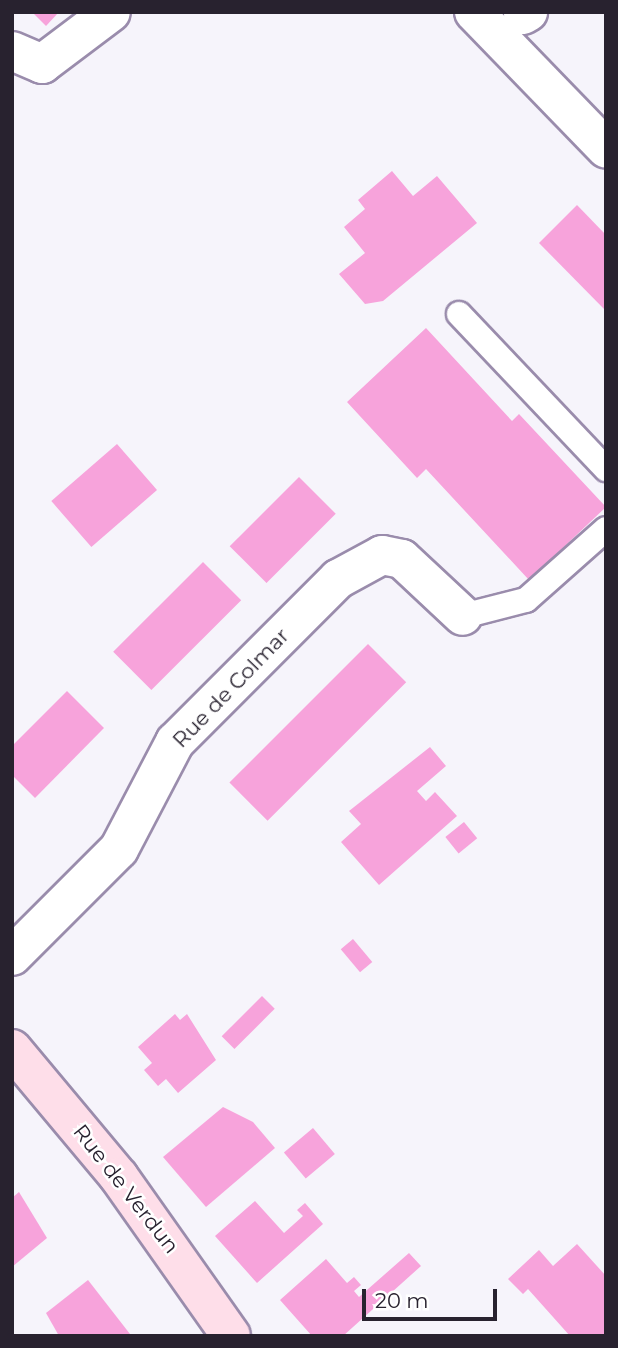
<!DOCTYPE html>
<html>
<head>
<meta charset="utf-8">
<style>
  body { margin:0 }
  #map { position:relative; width:618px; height:1348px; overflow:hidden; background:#f6f4fb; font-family:Montserrat,sans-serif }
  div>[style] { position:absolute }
  .building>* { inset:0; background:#f7a3db; transform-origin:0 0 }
  .roads { filter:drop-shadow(2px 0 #9a8cac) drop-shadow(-2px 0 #9a8cac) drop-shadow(0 2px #9a8cac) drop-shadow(0 -2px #9a8cac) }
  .lane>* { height:24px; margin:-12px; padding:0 12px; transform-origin:12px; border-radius:12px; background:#fff }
  .street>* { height:38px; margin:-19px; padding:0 19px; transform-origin:19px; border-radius:19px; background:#fff }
  .secondary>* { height:38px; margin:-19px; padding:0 19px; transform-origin:19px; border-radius:19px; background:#fedee9 }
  span { translate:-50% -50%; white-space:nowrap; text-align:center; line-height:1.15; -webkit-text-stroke:5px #fff; paint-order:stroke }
  .street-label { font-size:21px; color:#28222f }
  .frame { position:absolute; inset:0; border:14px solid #28222f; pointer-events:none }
  .scale { position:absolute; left:362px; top:1289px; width:135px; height:32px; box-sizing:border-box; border:4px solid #28222f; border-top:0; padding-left:9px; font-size:21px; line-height:24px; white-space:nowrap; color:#28222f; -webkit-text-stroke:5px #fff; paint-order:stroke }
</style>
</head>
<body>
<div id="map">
  <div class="building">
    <i style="clip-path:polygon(32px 12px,59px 12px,46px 26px)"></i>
    <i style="clip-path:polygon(392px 171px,413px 196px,437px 176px,477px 223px,383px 301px,365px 304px,339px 274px,365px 253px,344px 227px,365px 209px,358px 200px)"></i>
    <i style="clip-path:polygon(577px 205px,606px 235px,606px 311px,539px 243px)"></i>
    <i style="clip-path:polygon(426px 328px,512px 421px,519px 414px,606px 507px,529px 580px,426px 469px,417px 478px,347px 402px)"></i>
    <i style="left:117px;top:444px;width:61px;height:87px;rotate:49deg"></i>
    <i style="left:299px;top:477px;width:52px;height:98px;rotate:45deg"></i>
    <i style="left:203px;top:562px;width:54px;height:127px;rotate:45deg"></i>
    <i style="left:368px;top:644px;width:54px;height:196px;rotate:45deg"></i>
    <i style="clip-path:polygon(67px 691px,104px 728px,35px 798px,12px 775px,12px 746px)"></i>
    <i style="clip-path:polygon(430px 747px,446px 766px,417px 791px,426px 801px,435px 792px,457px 816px,379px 885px,341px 842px,361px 824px,349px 811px)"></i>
    <i style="left:464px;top:822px;width:21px;height:24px;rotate:51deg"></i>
    <i style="left:353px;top:939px;width:30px;height:16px;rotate:50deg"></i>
    <i style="left:262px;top:996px;width:18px;height:57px;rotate:45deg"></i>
    <i style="clip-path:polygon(175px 1014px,180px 1020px,187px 1014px,216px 1060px,178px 1093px,166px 1079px,158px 1086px,144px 1070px,152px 1063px,138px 1047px)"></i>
    <i style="clip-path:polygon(223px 1107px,253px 1122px,275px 1148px,206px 1207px,163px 1157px)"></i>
    <i style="left:313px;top:1128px;width:34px;height:38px;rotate:50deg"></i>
    <i style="clip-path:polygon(19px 1192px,47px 1238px,12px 1267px,12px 1198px)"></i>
    <i style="clip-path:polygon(255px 1201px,284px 1233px,303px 1216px,297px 1210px,305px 1203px,323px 1224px,257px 1283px,215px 1236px)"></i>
    <i style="clip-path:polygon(577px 1244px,606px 1276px,606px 1336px,570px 1336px,528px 1289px,523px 1294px,508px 1279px,539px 1250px,553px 1266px)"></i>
    <i style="clip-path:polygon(409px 1253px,421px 1266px,343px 1336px,312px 1336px,280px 1300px,326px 1259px,347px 1283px,354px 1277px,361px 1285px,354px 1291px,359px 1297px)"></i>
    <i style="clip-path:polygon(88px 1280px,130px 1334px,128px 1336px,59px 1336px,46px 1313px)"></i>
  </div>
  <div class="roads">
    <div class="lane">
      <i style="left:459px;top:314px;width:214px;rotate:46.5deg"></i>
      <i style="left:463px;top:616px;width:65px;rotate:-14.3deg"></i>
      <i style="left:526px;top:600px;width:107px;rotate:-41.6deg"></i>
    </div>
    <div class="street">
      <i style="left:474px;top:12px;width:190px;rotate:45.9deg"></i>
      <i style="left:523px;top:15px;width:6px;rotate:-31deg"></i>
      <i style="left:12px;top:51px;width:33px;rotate:23deg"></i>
      <i style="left:42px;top:64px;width:86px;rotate:-37deg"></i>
      <i style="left:12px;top:956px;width:151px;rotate:-45deg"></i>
      <i style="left:119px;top:849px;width:121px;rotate:-62.4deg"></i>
      <i style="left:175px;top:742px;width:231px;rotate:-45deg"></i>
      <i style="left:338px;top:579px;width:50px;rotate:-28.6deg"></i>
      <i style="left:382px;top:555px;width:20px;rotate:11deg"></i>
      <i style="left:402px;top:559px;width:83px;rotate:43.1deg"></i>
    </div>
    <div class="secondary">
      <i style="left:12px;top:1049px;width:167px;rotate:50.1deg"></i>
      <i style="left:119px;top:1177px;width:194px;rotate:54.8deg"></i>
    </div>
  </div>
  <div class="street-label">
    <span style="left:231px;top:688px;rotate:-46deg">Rue de Colmar</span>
    <span style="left:126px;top:1189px;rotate:52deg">Rue de Verdun</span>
  </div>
  <div class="frame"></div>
  <div class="scale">20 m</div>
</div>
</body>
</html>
